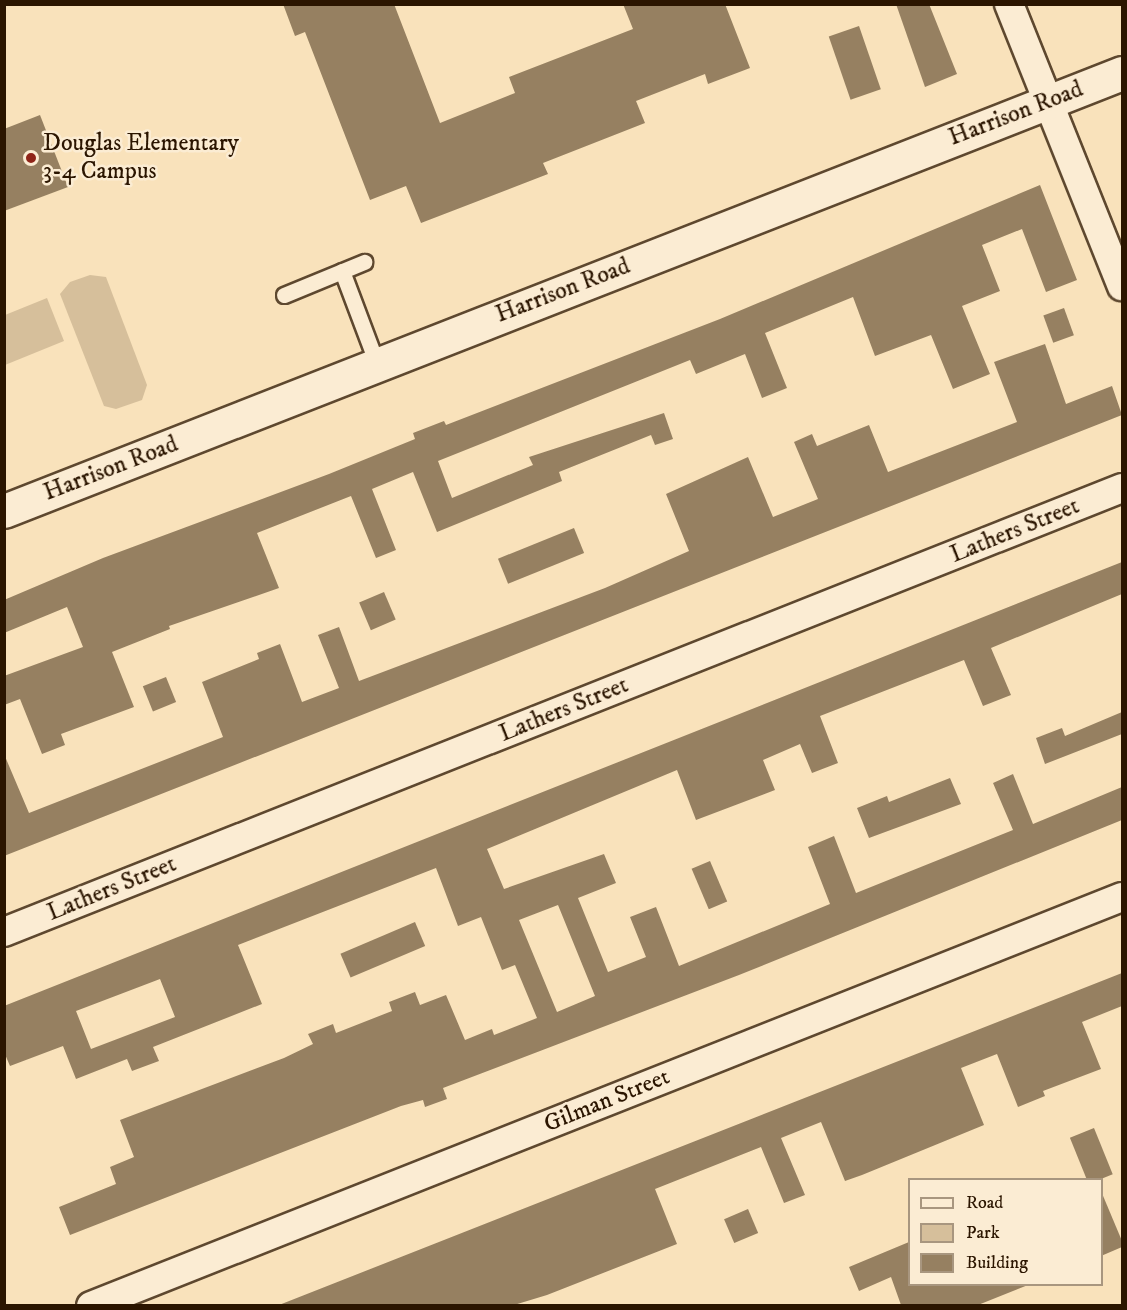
<!DOCTYPE html>
<html>
<head>
<meta charset="utf-8">
<style>
  body { margin:0 }
  #map { position:relative; width:1127px; height:1310px; overflow:hidden; background:#f9e2bb; font-family:"IM FELL DW Pica",serif }
  div>[style] { position:absolute }
  .green>* { inset:0; background:#d6bf9b }
  .building>* { inset:0; background:#968061; transform-origin:0 0 }
  .roads { filter:drop-shadow(2px 0 #5e482f) drop-shadow(-2px 0 #5e482f) drop-shadow(0 2px #5e482f) drop-shadow(0 -2px #5e482f) }
  .lane>* { height:15px; margin:-7.5px; padding:0 7.5px; transform-origin:7.5px; border-radius:7.5px; background:#fbecd3 }
  .street>* { height:28px; margin:-14px; padding:0 14px; transform-origin:14px; border-radius:14px; background:#fbecd3 }
  .secondary>* { height:33px; margin:-16.5px; padding:0 16.5px; transform-origin:16.5px; border-radius:16.5px; background:#fbecd3 }
  .dots>* { width:16px; height:16px; translate:-50% -50%; box-sizing:border-box; border:3px solid #fbecd3; border-radius:50% }
  span { translate:-50% -50%; white-space:nowrap; text-align:center; line-height:1.15; -webkit-text-stroke:5px #fbecd3; paint-order:stroke }
  .street-label { font-size:24px; color:#2b1500 }
  .poi-label { font-size:24px; color:#2b1500 }
  .left { translate:0 -50%; text-align:left }
  .frame { position:absolute; inset:0; border:6px solid #2b1500; pointer-events:none }
  .legend { position:absolute; left:908px; top:1178px; width:195px; height:108px; box-sizing:border-box; background:#fbecd3; border:2px solid #a8967f; margin:0; padding:8px 10px; list-style:none; font-size:18px; color:#2b1500 }
  .legend li { display:flex; align-items:center; gap:12px; height:30px }
  .legend b { width:30px; border:2px solid #a8967f }
</style>
</head>
<body>
<div id="map">
  <div class="green">
    <i style="clip-path:polygon(90px 275px,106px 277px,147px 385px,142px 400px,116px 409px,104px 406px,60px 294px,70px 282px)"></i>
    <i style="clip-path:polygon(47px 298px,64px 341px,5px 365px,5px 315px)"></i>
  </div>
  <div class="building">
    <i style="clip-path:polygon(283px 4px,394px 4px,440px 123px,515px 93px,509px 77px,633px 29px,623px 4px,725px 4px,750px 68px,708px 84px,705px 74px,636px 101px,645px 123px,543px 163px,548px 174px,421px 223px,406px 186px,370px 200px,305px 32px,295px 36px)"></i>
    <i style="clip-path:polygon(896px 4px,929px 4px,957px 74px,925px 87px)"></i>
    <i style="left:859px;top:26px;width:67px;height:32px;rotate:71deg"></i>
    <i style="clip-path:polygon(40px 115px,68px 187px,4px 211px,4px 129px)"></i>
    <i style="clip-path:polygon(1040px 185px,1077px 280px,1046px 292px,1022px 229px,982px 245px,1000px 291px,962px 306px,990px 374px,953px 389px,931px 335px,875px 356px,853px 297px,765px 333px,787px 388px,762px 398px,745px 354px,696px 374px,690px 360px,438px 461px,452px 498px,533px 465px,529px 457px,664px 413px,673px 439px,655px 445px,651px 435px,559px 472px,562px 481px,437px 532px,413px 472px,372px 489px,396px 550px,376px 558px,351px 496px,257px 533px,279px 588px,169px 626px,170px 629px,112px 652px,134px 707px,61px 734px,65px 745px,42px 754px,20px 699px,4px 705px,4px 676px,83px 647px,67px 607px,4px 633px,4px 600px,103px 558px,329px 474px,415px 439px,413px 433px,444px 421px,446px 425px,720px 319px)"></i>
    <i style="left:1064px;top:308px;width:29px;height:22px;rotate:70deg"></i>
    <i style="clip-path:polygon(1045px 344px,1066px 404px,1112px 386px,1122px 415px,4px 856px,4px 754px,29px 813px,223px 737px,202px 682px,259px 659px,257px 653px,280px 644px,302px 702px,339px 688px,318px 635px,339px 627px,359px 681px,605px 588px,689px 551px,666px 494px,748px 457px,773px 517px,818px 499px,794px 442px,812px 434px,817px 446px,869px 425px,888px 472px,1017px 422px,994px 362px)"></i>
    <i style="left:574px;top:528px;width:27px;height:82px;rotate:68deg"></i>
    <i style="clip-path:polygon(evenodd,1122px 562px,1122px 594px,991px 648px,1011px 695px,983px 706px,964px 660px,820px 716px,838px 763px,812px 773px,800px 744px,763px 760px,775px 790px,696px 820px,677px 770px,487px 849px,504px 889px,604px 854px,616px 883px,578px 898px,608px 972px,646px 957px,630px 917px,656px 907px,679px 966px,830px 904px,808px 847px,834px 836px,856px 893px,1013px 830px,993px 783px,1013px 774px,1033px 824px,1122px 787px,1122px 820px,739px 975px,443px 1088px,447px 1099px,425px 1107px,423px 1100px,401px 1106px,70px 1235px,59px 1207px,116px 1184px,110px 1167px,134px 1157px,120px 1120px,284px 1058px,313px 1044px,308px 1034px,333px 1024px,336px 1033px,392px 1011px,389px 1002px,415px 992px,420px 1005px,446px 995px,465px 1040px,492px 1029px,494px 1035px,537px 1018px,515px 965px,502px 970px,481px 917px,458px 926px,436px 868px,238px 945px,262px 1004px,153px 1047px,159px 1061px,132px 1071px,127px 1059px,76px 1079px,63px 1046px,10px 1066px,4px 1052px,4px 1006px,1122px 562px,558px 905px,595px 996px,557px 1012px,519px 920px,558px 905px,1122px 562px,160px 979px,175px 1017px,91px 1049px,76px 1011px,160px 979px)"></i>
    <i style="left:384px;top:592px;width:30px;height:27px;rotate:67deg"></i>
    <i style="left:166px;top:677px;width:27px;height:25px;rotate:68deg"></i>
    <i style="clip-path:polygon(1122px 712px,1122px 734px,1045px 764px,1036px 738px,1062px 728px,1065px 736px)"></i>
    <i style="clip-path:polygon(950px 778px,961px 804px,869px 838px,857px 808px,887px 796px,889px 802px)"></i>
    <i style="left:710px;top:861px;width:44px;height:20px;rotate:67deg"></i>
    <i style="left:415px;top:922px;width:26px;height:81px;rotate:67deg"></i>
    <i style="clip-path:polygon(1122px 973px,1122px 1006px,1082px 1022px,1101px 1069px,1043px 1091px,1045px 1096px,1018px 1107px,997px 1054px,961px 1068px,984px 1125px,862px 1175px,845px 1181px,821px 1122px,781px 1138px,805px 1195px,784px 1203px,761px 1147px,655px 1189px,677px 1244px,547px 1295px,514px 1305px,279px 1305px)"></i>
    <i style="left:1094px;top:1128px;width:50px;height:26px;rotate:68deg"></i>
    <i style="clip-path:polygon(1101px 1191px,1122px 1241px,1122px 1247px,1101px 1256px)"></i>
    <i style="left:748px;top:1209px;width:26px;height:26px;rotate:67deg"></i>
    <i style="clip-path:polygon(909px 1242px,909px 1284px,1028px 1285px,978px 1305px,901px 1305px,891px 1277px,859px 1291px,849px 1267px)"></i>
  </div>
  <div class="roads">
    <div class="lane">
      <i style="left:342px;top:271px;width:99px;rotate:69.4deg"></i>
      <i style="left:284px;top:295px;width:87px;rotate:-22.4deg"></i>
    </div>
    <div class="street">
      <i style="left:1009px;top:4px;width:304px;rotate:68.2deg"></i>
      <i style="left:4px;top:932px;width:1203px;rotate:-21.66deg"></i>
      <i style="left:91px;top:1306px;width:1109px;rotate:-21.64deg"></i>
    </div>
    <div class="secondary">
      <i style="left:4px;top:511px;width:1201px;rotate:-21.39deg"></i>
    </div>
  </div>
  <div class="dots">
    <i style="left:31px;top:158px;background:#8f2418"></i>
  </div>
  <div class="street-label">
    <span style="left:1016px;top:114px;rotate:-21deg">Harrison Road</span>
    <span style="left:563px;top:291px;rotate:-21deg">Harrison Road</span>
    <span style="left:111px;top:469px;rotate:-21deg">Harrison Road</span>
    <span style="left:1015px;top:531px;rotate:-22deg">Lathers Street</span>
    <span style="left:564px;top:710px;rotate:-22deg">Lathers Street</span>
    <span style="left:112px;top:889px;rotate:-22deg">Lathers Street</span>
    <span style="left:607px;top:1101px;rotate:-22deg">Gilman Street</span>
  </div>
  <div class="poi-label">
    <span class="left" style="left:43px;top:158px">Douglas Elementary<br>3-4 Campus</span>
  </div>
  <div class="frame"></div>
  <ul class="legend">
  <li><b style="height:8px;background:#fbecd3"></b>Road</li>
  <li><b style="height:16px;background:#d6bf9b"></b>Park</li>
  <li><b style="height:16px;background:#968061"></b>Building</li>
  </ul>
</div>
</body>
</html>
